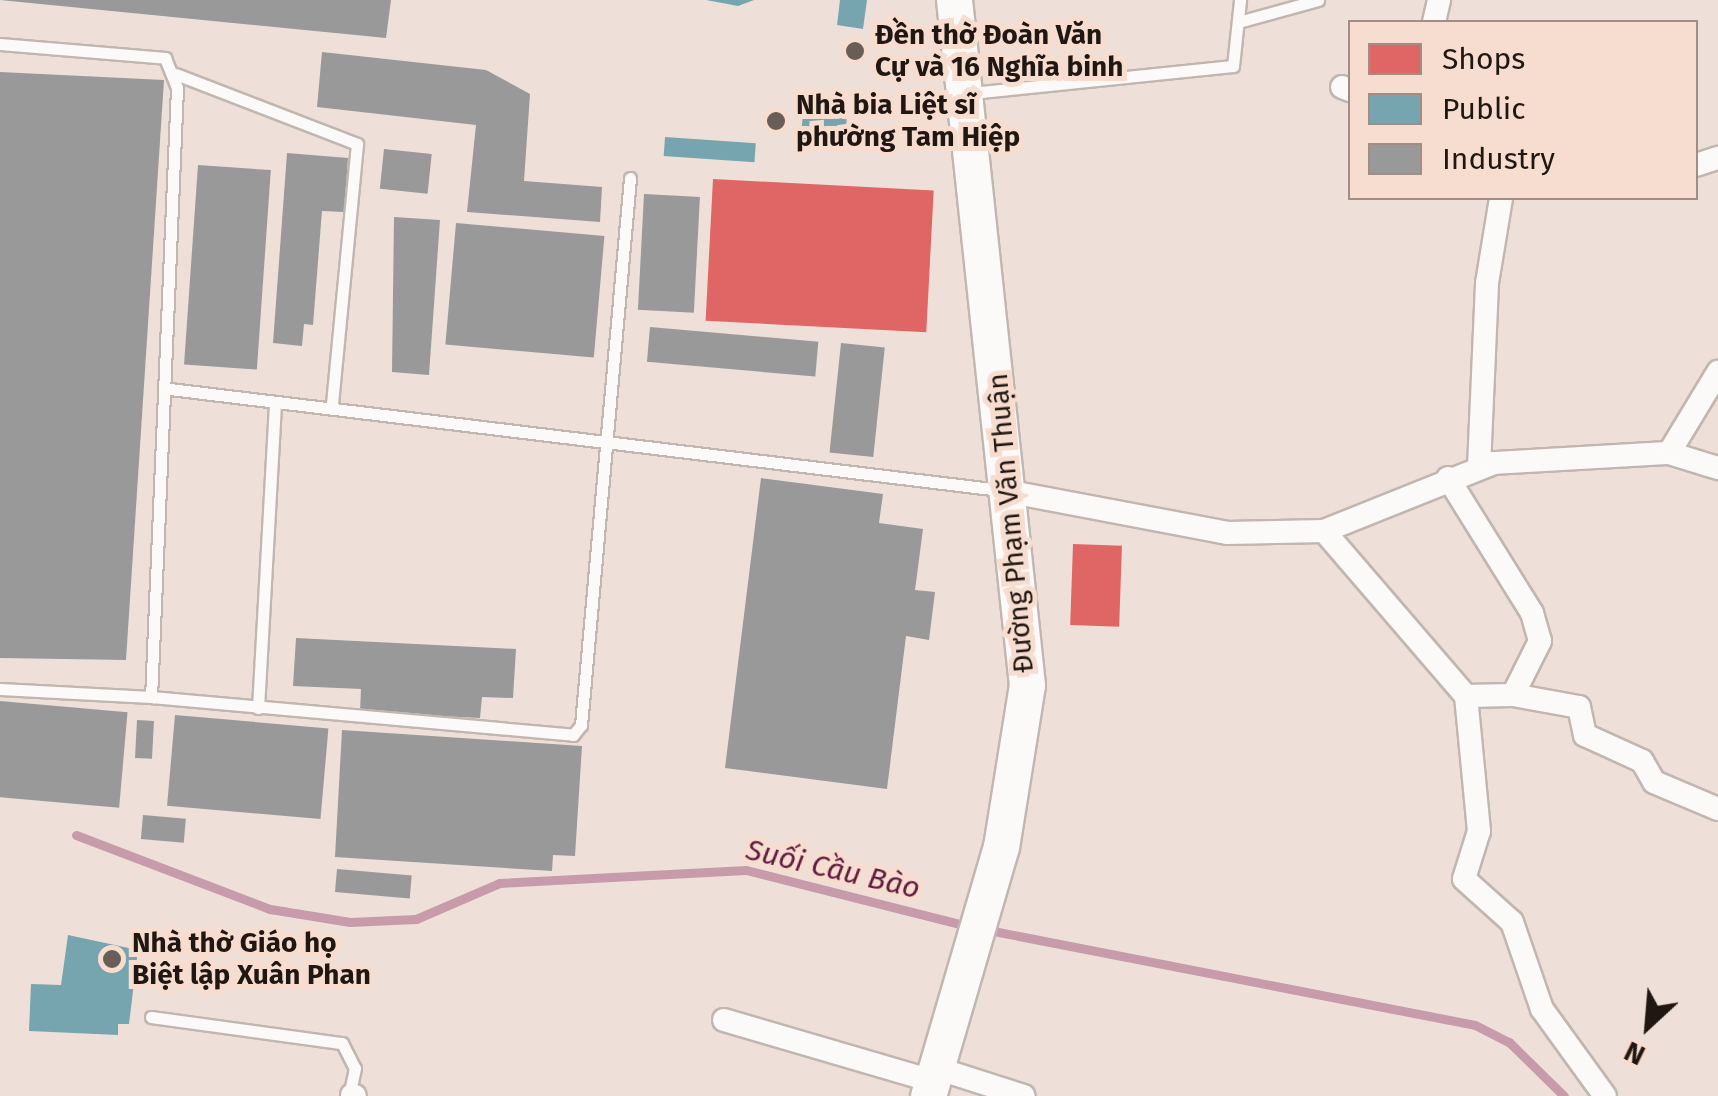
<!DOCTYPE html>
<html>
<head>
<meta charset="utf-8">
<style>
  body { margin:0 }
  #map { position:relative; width:1718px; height:1096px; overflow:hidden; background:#eee0d8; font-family:"Fira Sans",sans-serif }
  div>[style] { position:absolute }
  .shops>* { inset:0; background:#e06666; transform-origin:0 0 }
  .public>* { inset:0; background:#76a5af; transform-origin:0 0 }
  .industry>* { inset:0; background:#999; transform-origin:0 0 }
  .stream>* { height:9px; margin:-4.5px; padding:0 4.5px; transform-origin:4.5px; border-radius:4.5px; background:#c79baa }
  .roads { filter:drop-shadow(2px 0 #c1b6b0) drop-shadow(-2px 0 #c1b6b0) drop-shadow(0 2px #c1b6b0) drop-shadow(0 -2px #c1b6b0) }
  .lane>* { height:11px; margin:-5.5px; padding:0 5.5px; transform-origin:5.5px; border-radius:5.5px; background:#fcfaf9 }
  .street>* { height:22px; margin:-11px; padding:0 11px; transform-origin:11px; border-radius:11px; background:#fcfaf9 }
  .primary>* { height:35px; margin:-17.5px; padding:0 17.5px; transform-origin:17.5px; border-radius:17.5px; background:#fcfaf9 }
  .dots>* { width:28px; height:28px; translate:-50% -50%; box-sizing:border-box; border:5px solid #f6ddd0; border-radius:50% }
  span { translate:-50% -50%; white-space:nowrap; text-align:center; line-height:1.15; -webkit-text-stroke:10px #f6ddd0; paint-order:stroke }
  .poi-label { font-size:28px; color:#201712; font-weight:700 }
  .left { translate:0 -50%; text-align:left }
  .street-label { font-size:28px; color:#201712 }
  .water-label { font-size:30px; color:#601b3f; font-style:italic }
  .legend { position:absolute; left:1348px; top:20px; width:350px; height:180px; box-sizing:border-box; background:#f6ddd0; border:2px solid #a08e84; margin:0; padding:12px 18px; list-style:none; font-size:30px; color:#201712 }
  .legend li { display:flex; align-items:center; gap:20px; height:50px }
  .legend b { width:50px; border:2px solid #a08e84 }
  .north { position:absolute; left:1598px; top:976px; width:100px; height:100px; -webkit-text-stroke:8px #f6ddd0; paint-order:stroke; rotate:206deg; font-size:28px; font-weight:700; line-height:40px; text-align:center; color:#201712 }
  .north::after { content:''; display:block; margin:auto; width:35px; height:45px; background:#201712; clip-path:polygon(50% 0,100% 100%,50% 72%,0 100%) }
</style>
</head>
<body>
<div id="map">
  <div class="shops">
    <i style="left:713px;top:179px;width:221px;height:142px;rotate:3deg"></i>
    <i style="left:1073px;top:544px;width:49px;height:81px;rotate:2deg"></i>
  </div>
  <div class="public">
    <i style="clip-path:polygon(706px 0,754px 0,738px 6px)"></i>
    <i style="clip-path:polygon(840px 0,867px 0,863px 29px,837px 25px)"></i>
    <i style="left:804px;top:105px;width:44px;height:39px;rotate:6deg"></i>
    <i style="left:665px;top:137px;width:91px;height:19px;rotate:4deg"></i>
    <i style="clip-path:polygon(68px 935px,138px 950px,129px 1024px,118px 1024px,118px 1035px,29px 1031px,31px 984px,61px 985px)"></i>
  </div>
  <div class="industry">
    <i style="clip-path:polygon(0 0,391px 0,386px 38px)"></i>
    <i style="clip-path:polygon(322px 52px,486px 70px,530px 94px,524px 181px,602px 187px,600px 222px,467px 212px,476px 125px,317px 107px)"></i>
    <i style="clip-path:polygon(0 72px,164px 80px,126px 660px,0 658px)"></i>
    <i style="left:384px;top:149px;width:48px;height:40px;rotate:6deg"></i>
    <i style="clip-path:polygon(287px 153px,348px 158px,344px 212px,322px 211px,313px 325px,304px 324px,302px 346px,273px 343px)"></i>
    <i style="left:198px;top:165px;width:73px;height:200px;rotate:4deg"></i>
    <i style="left:644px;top:194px;width:56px;height:116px;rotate:3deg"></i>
    <i style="clip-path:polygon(394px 217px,440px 220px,429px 375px,392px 372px)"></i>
    <i style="left:456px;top:223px;width:149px;height:122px;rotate:5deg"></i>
    <i style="left:650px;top:327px;width:169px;height:35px;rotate:5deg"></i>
    <i style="left:841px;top:343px;width:44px;height:110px;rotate:6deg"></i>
    <i style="clip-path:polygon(761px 478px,883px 494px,879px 523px,923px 529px,915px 590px,935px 592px,929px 640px,906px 636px,887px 789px,725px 768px)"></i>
    <i style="clip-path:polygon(296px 638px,516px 649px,513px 698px,482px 697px,480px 718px,360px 712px,361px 689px,293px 686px)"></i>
    <i style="left:0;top:701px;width:128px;height:96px;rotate:5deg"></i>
    <i style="left:175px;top:715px;width:154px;height:91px;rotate:5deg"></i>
    <i style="left:137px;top:720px;width:17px;height:38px;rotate:3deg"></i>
    <i style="clip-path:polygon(342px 730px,582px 746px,575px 856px,553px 855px,552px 871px,335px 857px)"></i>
    <i style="left:143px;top:815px;width:43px;height:24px;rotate:5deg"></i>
    <i style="left:337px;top:869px;width:75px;height:23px;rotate:5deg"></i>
  </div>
  <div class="stream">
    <i style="left:76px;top:835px;width:208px;rotate:20.9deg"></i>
    <i style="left:270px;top:909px;width:81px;rotate:9.2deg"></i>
    <i style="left:350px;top:922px;width:66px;rotate:-2.6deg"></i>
    <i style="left:416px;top:919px;width:90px;rotate:-23.4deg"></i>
    <i style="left:499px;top:883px;width:247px;rotate:-3deg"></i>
    <i style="left:746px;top:870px;width:229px;rotate:14.2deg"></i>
    <i style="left:983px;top:929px;width:501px;rotate:11.04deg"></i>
    <i style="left:1475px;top:1025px;width:38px;rotate:27deg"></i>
    <i style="left:1509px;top:1042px;width:77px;rotate:44.5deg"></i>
  </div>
  <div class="roads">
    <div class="lane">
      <i style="left:1242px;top:21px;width:79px;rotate:-15.4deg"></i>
      <i style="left:0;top:44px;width:166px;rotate:4.8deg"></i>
      <i style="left:165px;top:58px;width:32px;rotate:68deg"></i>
      <i style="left:177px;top:88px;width:610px;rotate:92.44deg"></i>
      <i style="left:151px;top:697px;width:151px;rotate:-177deg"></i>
      <i style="left:176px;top:74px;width:194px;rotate:21.1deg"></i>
      <i style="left:357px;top:144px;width:263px;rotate:95.5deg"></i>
      <i style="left:971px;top:93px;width:263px;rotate:-5.9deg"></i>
      <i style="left:1233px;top:66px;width:66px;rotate:-83.9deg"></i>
      <i style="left:170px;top:389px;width:836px;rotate:6.94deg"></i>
      <i style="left:151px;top:697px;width:424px;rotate:5.1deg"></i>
      <i style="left:573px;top:735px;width:13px;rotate:-51deg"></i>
      <i style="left:581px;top:725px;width:549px;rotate:-84.88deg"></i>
      <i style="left:258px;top:708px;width:306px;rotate:-86.8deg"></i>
      <i style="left:151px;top:1017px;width:193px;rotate:7.8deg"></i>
      <i style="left:342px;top:1043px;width:28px;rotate:63deg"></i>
      <i style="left:355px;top:1068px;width:29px;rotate:102deg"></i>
    </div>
    <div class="street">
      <i style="left:1434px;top:22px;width:23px;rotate:-77deg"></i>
      <i style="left:1342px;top:87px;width:9px;rotate:21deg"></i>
      <i style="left:1696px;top:165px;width:23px;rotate:-18deg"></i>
      <i style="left:1669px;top:453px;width:51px;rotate:17deg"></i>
      <i style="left:1479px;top:467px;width:184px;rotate:-87.5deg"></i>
      <i style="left:1487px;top:283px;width:86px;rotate:-80.6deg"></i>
      <i style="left:1448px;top:478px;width:159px;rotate:58.1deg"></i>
      <i style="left:1532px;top:613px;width:29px;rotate:74deg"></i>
      <i style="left:1540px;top:641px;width:60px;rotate:116.6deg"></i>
      <i style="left:1513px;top:695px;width:47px;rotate:178.8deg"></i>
      <i style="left:1011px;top:492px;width:220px;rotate:10.7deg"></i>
      <i style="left:1227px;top:533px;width:97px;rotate:-1.2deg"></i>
      <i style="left:1324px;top:531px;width:183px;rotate:-21.8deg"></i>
      <i style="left:1494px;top:463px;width:175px;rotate:-3.3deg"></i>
      <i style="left:1669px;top:453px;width:95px;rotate:-58.8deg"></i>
      <i style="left:1324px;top:531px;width:218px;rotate:49.3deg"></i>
      <i style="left:1466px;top:696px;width:136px;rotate:84.5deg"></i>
      <i style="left:1479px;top:831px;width:50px;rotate:107.4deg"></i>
      <i style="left:1464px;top:879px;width:64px;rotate:41.9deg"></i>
      <i style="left:1512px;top:922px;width:92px;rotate:71deg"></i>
      <i style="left:1542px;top:1009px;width:107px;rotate:54.1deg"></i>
      <i style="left:1513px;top:695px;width:67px;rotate:10.3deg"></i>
      <i style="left:1579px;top:707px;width:29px;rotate:78deg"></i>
      <i style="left:1585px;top:735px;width:63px;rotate:24.5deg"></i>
      <i style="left:1642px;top:761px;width:24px;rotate:60deg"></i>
      <i style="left:1654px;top:782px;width:69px;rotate:22.9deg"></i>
      <i style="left:724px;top:1020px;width:218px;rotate:16.3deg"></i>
      <i style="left:936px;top:1068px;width:92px;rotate:17.7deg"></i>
      <i style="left:352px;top:1095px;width:3px;rotate:18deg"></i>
    </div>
    <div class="primary">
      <i style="left:928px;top:1096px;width:259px;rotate:-73.7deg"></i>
      <i style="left:1001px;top:847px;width:164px;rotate:-80.9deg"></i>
      <i style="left:1027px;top:685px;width:689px;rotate:-96.08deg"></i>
    </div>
  </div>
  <div class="dots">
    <i style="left:855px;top:51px;background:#685d57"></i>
    <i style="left:776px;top:121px;background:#685d57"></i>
    <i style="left:112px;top:959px;background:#685d57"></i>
  </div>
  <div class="poi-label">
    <span class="left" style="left:875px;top:51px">Đền thờ Đoàn Văn<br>Cự và 16 Nghĩa binh</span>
    <span class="left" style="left:796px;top:121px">Nhà bia Liệt sĩ<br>phường Tam Hiệp</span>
    <span class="left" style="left:132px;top:959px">Nhà thờ Giáo họ<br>Biệt lập Xuân Phan</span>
  </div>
  <div class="street-label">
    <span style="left:1011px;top:523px;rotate:-95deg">Đường Phạm Văn Thuận</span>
  </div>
  <div class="water-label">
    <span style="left:833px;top:869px;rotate:13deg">Suối Cầu Bào</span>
  </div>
  <ul class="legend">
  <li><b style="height:28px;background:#e06666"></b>Shops</li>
  <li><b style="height:28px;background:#76a5af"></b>Public</li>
  <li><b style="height:28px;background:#999"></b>Industry</li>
  </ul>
  <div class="north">N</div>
</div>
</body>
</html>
